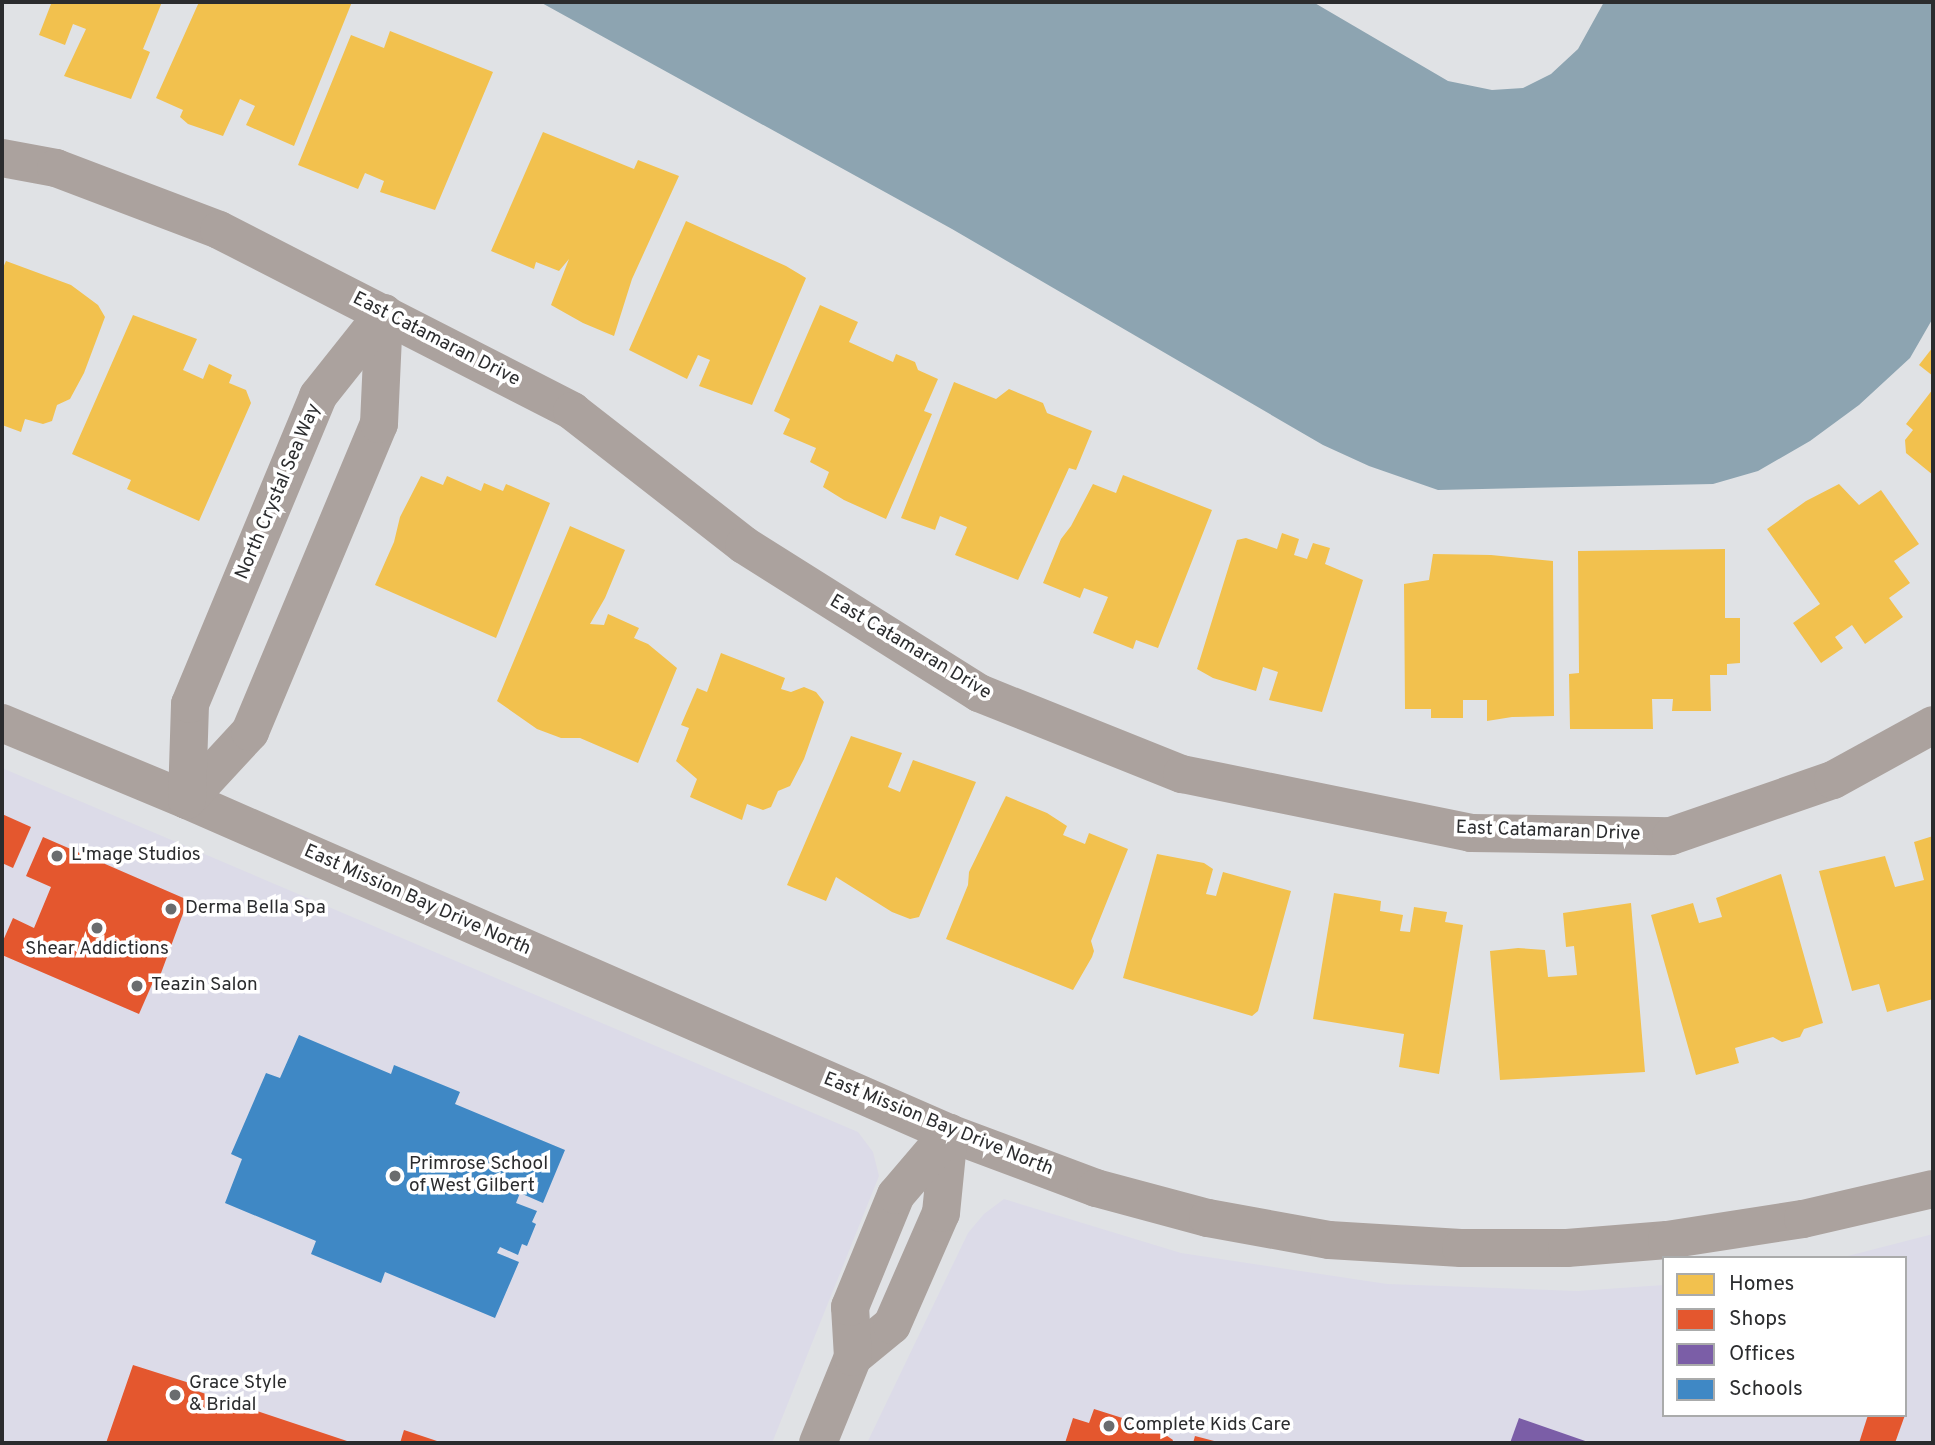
<!DOCTYPE html>
<html>
<head>
<meta charset="utf-8">
<style>
  body { margin:0 }
  #map { position:relative; width:1935px; height:1445px; overflow:hidden; background:#e0e2e5; font-family:Overpass,sans-serif }
  div>[style] { position:absolute }
  .commercial>* { inset:0; background:#dcdbe8 }
  .water>* { inset:0; background:#8da4b1 }
  .homes>* { inset:0; background:#f2c14e }
  .shops>* { inset:0; background:#e4572e }
  .offices>* { inset:0; background:#7b5ea7 }
  .schools>* { inset:0; background:#3f88c5 }
  .minor>* { height:38px; margin:-19px; padding:0 19px; transform-origin:19px; border-radius:19px; background:#aba29e }
  .dots>* { width:19px; height:19px; translate:-50% -50%; box-sizing:border-box; border:4px solid #fff; border-radius:50% }
  span { translate:-50% -50%; white-space:nowrap; text-align:center; line-height:1.15; -webkit-text-stroke:7px #fff; paint-order:stroke }
  .street-label { font-size:19px; color:#2b2c2e }
  .poi-label { font-size:19px; color:#2b2c2e }
  .left { translate:0 -50%; text-align:left }
  .frame { position:absolute; inset:0; border:4px solid #2b2c2e; pointer-events:none }
  .legend { position:absolute; left:1662px; top:1256px; width:245px; height:161px; box-sizing:border-box; background:#fff; border:2px solid #aaabab; margin:0; padding:9px 12px; list-style:none; font-size:21px; color:#2b2c2e }
  .legend li { display:flex; align-items:center; gap:14px; height:35px }
  .legend b { width:35px; border:2px solid #aaabab }
</style>
</head>
<body>
<div id="map">
  <div class="commercial">
    <i style="clip-path:polygon(2px 768px,858px 1132px,873px 1152px,879px 1176px,772px 1443px,2px 1443px)"></i>
    <i style="clip-path:polygon(1004px 1199px,1181px 1253px,1387px 1284px,1577px 1291px,1664px 1285px,1664px 1415px,1905px 1415px,1905px 1258px,1840px 1258px,1933px 1234px,1933px 1443px,867px 1443px,968px 1233px,984px 1214px)"></i>
  </div>
  <div class="water">
    <i style="clip-path:polygon(540px 2px,1313px 2px,1448px 81px,1492px 90px,1523px 88px,1551px 74px,1578px 49px,1604px 2px,1933px 2px,1933px 318px,1910px 358px,1859px 405px,1810px 441px,1758px 471px,1713px 484px,1438px 490px,1369px 466px,1323px 445px,952px 229px)"></i>
  </div>
  <div class="homes">
    <i style="clip-path:polygon(45px 2px,162px 2px,143px 49px,150px 52px,131px 99px,64px 76px,86px 29px,73px 24px,65px 45px,39px 35px,51px 4px)"></i>
    <i style="clip-path:polygon(199px 2px,352px 2px,294px 146px,246px 125px,255px 106px,240px 99px,223px 136px,188px 124px,180px 117px,183px 110px,156px 98px)"></i>
    <i style="clip-path:polygon(390px 31px,493px 72px,435px 210px,380px 192px,384px 181px,365px 173px,358px 189px,298px 165px,351px 35px,384px 48px)"></i>
    <i style="clip-path:polygon(543px 132px,634px 169px,638px 160px,679px 176px,632px 279px,614px 336px,583px 323px,551px 305px,569px 259px,559px 271px,536px 262px,534px 269px,491px 251px)"></i>
    <i style="clip-path:polygon(686px 221px,786px 266px,806px 278px,752px 405px,699px 386px,710px 360px,698px 355px,687px 379px,629px 350px)"></i>
    <i style="clip-path:polygon(6px 261px,71px 285px,98px 305px,105px 317px,84px 373px,70px 399px,57px 405px,52px 421px,43px 424px,25px 419px,21px 432px,2px 425px,2px 270px)"></i>
    <i style="clip-path:polygon(820px 305px,858px 322px,849px 342px,893px 362px,896px 354px,915px 362px,918px 370px,938px 379px,924px 411px,932px 414px,886px 519px,844px 500px,823px 487px,829px 472px,810px 462px,816px 448px,783px 434px,790px 419px,774px 411px)"></i>
    <i style="clip-path:polygon(133px 315px,197px 339px,183px 370px,203px 379px,209px 364px,232px 375px,229px 383px,246px 390px,251px 403px,199px 521px,127px 489px,131px 480px,72px 454px)"></i>
    <i style="clip-path:polygon(1933px 347px,1933px 376px,1919px 365px)"></i>
    <i style="clip-path:polygon(954px 382px,996px 399px,1009px 389px,1043px 403px,1047px 413px,1092px 431px,1076px 470px,1069px 468px,1018px 580px,955px 555px,967px 527px,940px 516px,935px 530px,901px 518px)"></i>
    <i style="clip-path:polygon(1933px 389px,1933px 475px,1906px 453px,1905px 440px,1913px 430px,1906px 424px)"></i>
    <i style="clip-path:polygon(1123px 475px,1212px 510px,1158px 648px,1136px 640px,1133px 649px,1093px 633px,1108px 597px,1084px 588px,1080px 598px,1043px 583px,1061px 539px,1071px 526px,1093px 484px,1116px 493px)"></i>
    <i style="clip-path:polygon(421px 476px,443px 485px,447px 476px,481px 491px,484px 483px,503px 491px,506px 484px,550px 503px,496px 638px,375px 585px,394px 542px,400px 517px)"></i>
    <i style="clip-path:polygon(1839px 484px,1859px 505px,1881px 490px,1919px 544px,1894px 561px,1910px 583px,1889px 598px,1903px 617px,1865px 644px,1852px 625px,1835px 637px,1843px 648px,1821px 663px,1793px 623px,1820px 604px,1767px 529px,1806px 501px)"></i>
    <i style="clip-path:polygon(570px 526px,625px 550px,605px 598px,590px 624px,604px 625px,608px 614px,639px 628px,634px 638px,648px 644px,677px 668px,638px 763px,580px 738px,561px 738px,537px 729px,497px 701px)"></i>
    <i style="clip-path:polygon(1282px 533px,1299px 539px,1294px 555px,1307px 559px,1313px 543px,1330px 548px,1325px 564px,1363px 580px,1322px 712px,1269px 700px,1278px 672px,1263px 667px,1256px 691px,1213px 678px,1197px 669px,1237px 540px,1246px 538px,1277px 549px)"></i>
    <i style="clip-path:polygon(1725px 549px,1725px 618px,1740px 618px,1740px 663px,1727px 664px,1727px 675px,1710px 675px,1711px 711px,1672px 711px,1673px 699px,1652px 699px,1653px 729px,1570px 729px,1569px 674px,1579px 673px,1578px 551px)"></i>
    <i style="clip-path:polygon(1433px 554px,1491px 555px,1553px 561px,1554px 716px,1512px 717px,1487px 721px,1487px 700px,1463px 700px,1463px 718px,1431px 718px,1431px 709px,1405px 709px,1404px 584px,1429px 580px)"></i>
    <i style="clip-path:polygon(721px 653px,785px 678px,781px 689px,791px 692px,804px 687px,816px 692px,824px 702px,804px 759px,790px 786px,778px 791px,771px 807px,763px 810px,747px 804px,742px 820px,690px 797px,697px 779px,676px 761px,689px 728px,681px 725px,697px 688px,707px 692px)"></i>
    <i style="clip-path:polygon(851px 736px,902px 753px,888px 787px,900px 792px,913px 760px,976px 782px,919px 917px,910px 919px,892px 912px,836px 877px,826px 901px,787px 885px)"></i>
    <i style="clip-path:polygon(1006px 796px,1047px 813px,1067px 826px,1063px 835px,1085px 844px,1089px 833px,1128px 849px,1091px 941px,1094px 951px,1092px 957px,1073px 990px,946px 939px,968px 885px,969px 872px)"></i>
    <i style="clip-path:polygon(1933px 836px,1933px 999px,1887px 1012px,1879px 984px,1852px 991px,1819px 871px,1885px 856px,1895px 887px,1924px 880px,1914px 842px)"></i>
    <i style="clip-path:polygon(1157px 854px,1204px 863px,1213px 869px,1206px 894px,1216px 896px,1223px 872px,1291px 891px,1258px 1011px,1252px 1016px,1123px 978px)"></i>
    <i style="clip-path:polygon(1781px 874px,1823px 1023px,1804px 1029px,1800px 1037px,1782px 1042px,1773px 1037px,1735px 1048px,1739px 1063px,1696px 1075px,1651px 915px,1693px 903px,1699px 923px,1722px 917px,1716px 898px)"></i>
    <i style="clip-path:polygon(1334px 893px,1381px 901px,1380px 911px,1403px 915px,1400px 931px,1410px 932px,1414px 907px,1447px 912px,1445px 922px,1463px 925px,1439px 1074px,1399px 1067px,1404px 1034px,1313px 1019px)"></i>
    <i style="clip-path:polygon(1631px 903px,1645px 1072px,1500px 1080px,1490px 951px,1518px 948px,1545px 950px,1548px 977px,1577px 975px,1574px 946px,1566px 947px,1563px 913px)"></i>
  </div>
  <div class="shops">
    <i style="clip-path:polygon(2px 814px,31px 827px,13px 868px,2px 863px)"></i>
    <i style="clip-path:polygon(43px 837px,188px 900px,157px 984px,153px 982px,139px 1014px,2px 955px,2px 943px,13px 918px,34px 928px,51px 887px,26px 876px)"></i>
    <i style="clip-path:polygon(133px 1365px,199px 1386px,197px 1391px,353px 1443px,106px 1443px)"></i>
    <i style="clip-path:polygon(1094px 1409px,1157px 1429px,1173px 1440px,1172px 1443px,1065px 1443px,1073px 1418px,1089px 1423px)"></i>
    <i style="clip-path:polygon(1868px 1415px,1905px 1415px,1895px 1443px,1859px 1443px)"></i>
    <i style="clip-path:polygon(404px 1430px,443px 1443px,400px 1443px)"></i>
    <i style="clip-path:polygon(1195px 1436px,1218px 1442px,1218px 1443px,1193px 1443px)"></i>
  </div>
  <div class="offices">
    <i style="clip-path:polygon(1519px 1418px,1591px 1443px,1510px 1443px)"></i>
  </div>
  <div class="schools">
    <i style="clip-path:polygon(299px 1035px,391px 1074px,394px 1065px,460px 1092px,455px 1104px,565px 1150px,543px 1203px,520px 1193px,516px 1203px,537px 1211px,532px 1222px,536px 1224px,527px 1246px,522px 1244px,518px 1255px,500px 1247px,497px 1253px,519px 1262px,495px 1318px,385px 1272px,381px 1283px,311px 1254px,316px 1241px,225px 1203px,242px 1159px,231px 1154px,266px 1073px,280px 1078px)"></i>
  </div>
  <div class="minor">
    <i style="left:2px;top:158px;width:55px;rotate:10.5deg"></i>
    <i style="left:56px;top:168px;width:174px;rotate:20.8deg"></i>
    <i style="left:219px;top:230px;width:397px;rotate:27.1deg"></i>
    <i style="left:572px;top:411px;width:218px;rotate:37.9deg"></i>
    <i style="left:744px;top:545px;width:278px;rotate:32.2deg"></i>
    <i style="left:979px;top:693px;width:219px;rotate:21.8deg"></i>
    <i style="left:1182px;top:774px;width:295px;rotate:11.5deg"></i>
    <i style="left:1471px;top:833px;width:200px;rotate:0.9deg"></i>
    <i style="left:1671px;top:836px;width:171px;rotate:-19.1deg"></i>
    <i style="left:1833px;top:780px;width:114px;rotate:-28.8deg"></i>
    <i style="left:2px;top:723px;width:200px;rotate:22.6deg"></i>
    <i style="left:187px;top:800px;width:832px;rotate:23.61deg"></i>
    <i style="left:949px;top:1133px;width:157px;rotate:20.5deg"></i>
    <i style="left:1096px;top:1188px;width:116px;rotate:15deg"></i>
    <i style="left:1208px;top:1218px;width:123px;rotate:10.3deg"></i>
    <i style="left:1329px;top:1240px;width:132px;rotate:3.5deg"></i>
    <i style="left:1461px;top:1248px;width:106px"></i>
    <i style="left:1567px;top:1248px;width:100px;rotate:-4.6deg"></i>
    <i style="left:1667px;top:1240px;width:138px;rotate:-8.8deg"></i>
    <i style="left:1803px;top:1219px;width:133px;rotate:-13deg"></i>
    <i style="left:187px;top:800px;width:93px;rotate:-47.2deg"></i>
    <i style="left:250px;top:732px;width:334px;rotate:-67.3deg"></i>
    <i style="left:379px;top:424px;width:111px;rotate:-87.4deg"></i>
    <i style="left:187px;top:800px;width:96px;rotate:-88.2deg"></i>
    <i style="left:190px;top:704px;width:334px;rotate:-67.4deg"></i>
    <i style="left:318px;top:396px;width:106px;rotate:-51.5deg"></i>
    <i style="left:853px;top:1357px;width:50px;rotate:-39.4deg"></i>
    <i style="left:892px;top:1325px;width:122px;rotate:-66.4deg"></i>
    <i style="left:941px;top:1213px;width:80px;rotate:-84.3deg"></i>
    <i style="left:818px;top:1443px;width:93px;rotate:-67.9deg"></i>
    <i style="left:853px;top:1357px;width:50px;rotate:-93.4deg"></i>
    <i style="left:850px;top:1307px;width:121px;rotate:-67.7deg"></i>
    <i style="left:896px;top:1195px;width:82px;rotate:-49.5deg"></i>
  </div>
  <div class="dots">
    <i style="left:57px;top:856px;background:#6a6c6e"></i>
    <i style="left:171px;top:909px;background:#6a6c6e"></i>
    <i style="left:97px;top:928px;background:#6a6c6e"></i>
    <i style="left:137px;top:986px;background:#6a6c6e"></i>
    <i style="left:395px;top:1176px;background:#6a6c6e"></i>
    <i style="left:175px;top:1395px;background:#6a6c6e"></i>
    <i style="left:1109px;top:1426px;background:#6a6c6e"></i>
  </div>
  <div class="street-label">
    <span style="left:436px;top:340px;rotate:27deg">East Catamaran Drive</span>
    <span style="left:279px;top:492px;rotate:-67deg">North Crystal Sea Way</span>
    <span style="left:910px;top:648px;rotate:31deg">East Catamaran Drive</span>
    <span style="left:1548px;top:832px;rotate:2deg">East Catamaran Drive</span>
    <span style="left:417px;top:901px;rotate:24deg">East Mission Bay Drive North</span>
    <span style="left:938px;top:1125px;rotate:22deg">East Mission Bay Drive North</span>
  </div>
  <div class="poi-label">
    <span class="left" style="left:71px;top:856px">L'mage Studios</span>
    <span class="left" style="left:185px;top:909px">Derma Bella Spa</span>
    <span style="left:97px;top:950px">Shear Addictions</span>
    <span class="left" style="left:151px;top:986px">Teazin Salon</span>
    <span class="left" style="left:409px;top:1176px">Primrose School<br>of West Gilbert</span>
    <span class="left" style="left:189px;top:1395px">Grace Style<br>&amp; Bridal</span>
    <span class="left" style="left:1123px;top:1426px">Complete Kids Care</span>
  </div>
  <div class="frame"></div>
  <ul class="legend">
  <li><b style="height:19px;background:#f2c14e"></b>Homes</li>
  <li><b style="height:19px;background:#e4572e"></b>Shops</li>
  <li><b style="height:19px;background:#7b5ea7"></b>Offices</li>
  <li><b style="height:19px;background:#3f88c5"></b>Schools</li>
  </ul>
</div>
</body>
</html>
